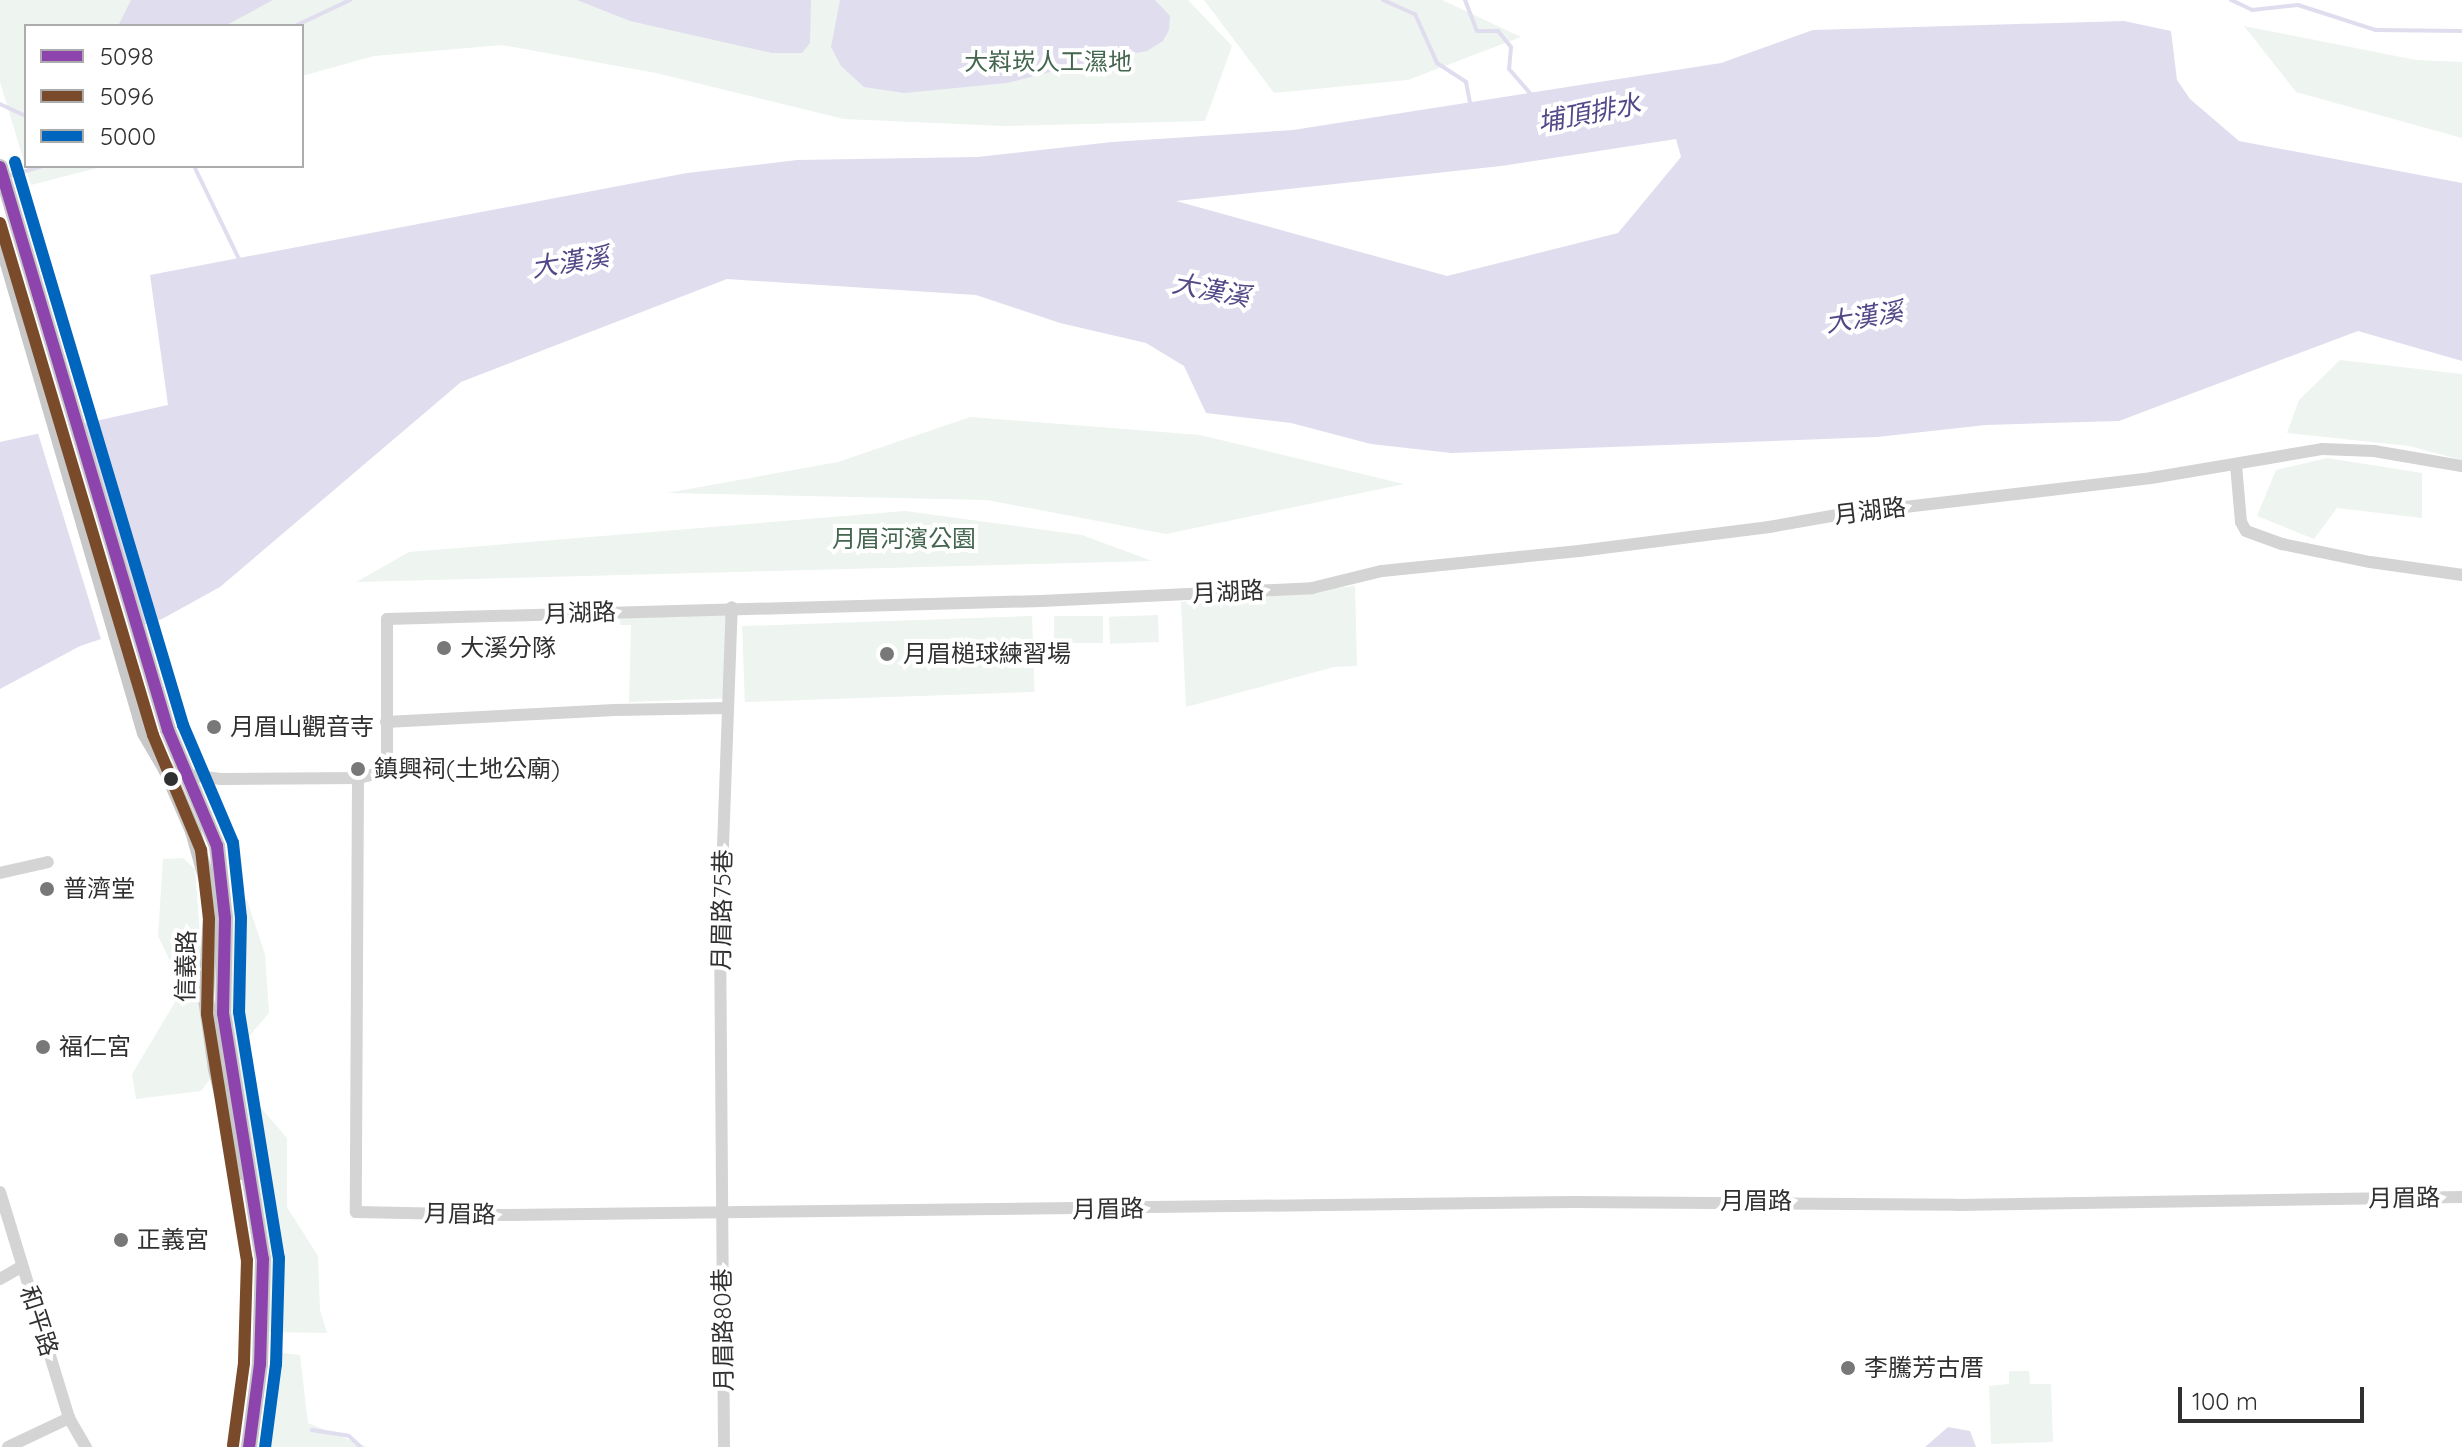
<!DOCTYPE html>
<html>
<head>
<meta charset="utf-8">
<style>
  body { margin:0 }
  #map { position:relative; width:2462px; height:1447px; overflow:hidden; background:#fff; font-family:Quicksand,"Noto Sans TC",sans-serif }
  div>[style] { position:absolute }
  .green>* { inset:0; background:#eef4ef; transform-origin:0 0 }
  .water>* { inset:0; background:#e0ddef }
  .pier>* { inset:0; background:#fff; transform-origin:0 0 }
  .stream>* { height:4px; margin:-2px; padding:0 2px; transform-origin:2px; border-radius:2px; background:#e0ddef }
  .minor>* { height:12px; margin:-6px; padding:0 6px; transform-origin:6px; border-radius:6px; background:#d4d4d4 }
  .major>* { height:16px; margin:-8px; padding:0 8px; transform-origin:8px; border-radius:8px; background:#c8c8c8 }
  .bus-1>* { height:12px; margin:-6px; padding:0 6px; transform-origin:6px; border-radius:6px; background:#8e44ad }
  .bus-2>* { height:12px; margin:-6px; padding:0 6px; transform-origin:6px; border-radius:6px; background:#7a4b2a }
  .bus-3>* { height:12px; margin:-6px; padding:0 6px; transform-origin:6px; border-radius:6px; background:#0065bd }
  .dots>* { width:22px; height:22px; translate:-50% -50%; box-sizing:border-box; border:4px solid #fff; border-radius:50% }
  span { translate:-50% -50%; white-space:nowrap; text-align:center; line-height:1.15; -webkit-text-stroke:8px #fff; paint-order:stroke }
  .park-label { font-size:24px; color:#43664e }
  .street-label { font-size:24px; color:#303030 }
  .poi-label { font-size:24px; color:#303030 }
  .left { translate:0 -50%; text-align:left }
  .water-label { font-size:26px; color:#524888; font-style:italic }
  .legend { position:absolute; left:24px; top:24px; width:280px; height:144px; box-sizing:border-box; background:#fff; border:2px solid #acacac; margin:0; padding:10px 14px; list-style:none; font-size:24px; color:#303030 }
  .legend li { display:flex; align-items:center; gap:16px; height:40px }
  .legend b { width:40px; border:2px solid #acacac }
  .scale { position:absolute; left:2178px; top:1387px; width:186px; height:36px; box-sizing:border-box; border:4px solid #303030; border-top:0; padding-left:10px; font-size:24px; line-height:28px; white-space:nowrap; color:#303030; -webkit-text-stroke:6px #fff; paint-order:stroke }
</style>
</head>
<body>
<div id="map">
  <div class="green">
    <i style="clip-path:polygon(0 0,1188px 0,1232px 46px,1205px 121px,1005px 126px,844px 119px,656px 73px,502px 45px,374px 56px,302px 76px,302px 26px,26px 26px,26px 166px,105px 166px,31px 185px,0 82px)"></i>
    <i style="clip-path:polygon(1204px 0,1442px 0,1521px 37px,1408px 80px,1274px 93px)"></i>
    <i style="clip-path:polygon(2244px 26px,2416px 60px,2462px 62px,2462px 138px,2296px 92px)"></i>
    <i style="clip-path:polygon(2340px 360px,2462px 374px,2462px 460px,2409px 446px,2287px 433px,2299px 400px)"></i>
    <i style="clip-path:polygon(970px 417px,1200px 435px,1404px 484px,1166px 534px,987px 500px,667px 493px,838px 462px)"></i>
    <i style="clip-path:polygon(2327px 458px,2422px 473px,2422px 518px,2337px 508px,2314px 539px,2257px 516px,2276px 470px)"></i>
    <i style="clip-path:polygon(905px 511px,1082px 535px,1152px 561px,356px 582px,409px 552px)"></i>
    <i style="clip-path:polygon(1355px 586px,1357px 666px,1334px 667px,1186px 707px,1181px 602px)"></i>
    <i style="clip-path:polygon(730px 609px,729px 698px,629px 702px,631px 625px,620px 625px,620px 613px)"></i>
    <i style="left:1158px;top:615px;width:27px;height:49px;rotate:88deg"></i>
    <i style="left:1032px;top:616px;width:76px;height:290px;rotate:88deg"></i>
    <i style="left:1103px;top:616px;width:27px;height:49px;rotate:90deg"></i>
    <i style="clip-path:polygon(183px 858px,195px 869px,211px 1078px,201px 1091px,136px 1099px,132px 1074px,175px 1002px,172px 965px,158px 936px,163px 859px)"></i>
    <i style="clip-path:polygon(235px 897px,247px 900px,265px 954px,269px 1013px,247px 1039px,255px 1101px,287px 1138px,287px 1207px,318px 1256px,320px 1310px,327px 1333px,268px 1332px,229px 1009px,230px 921px)"></i>
    <i style="clip-path:polygon(274px 1352px,300px 1355px,308px 1423px,367px 1447px,260px 1447px)"></i>
    <i style="clip-path:polygon(2009px 1371px,2029px 1371px,2030px 1384px,2051px 1384px,2053px 1442px,1991px 1444px,1989px 1386px,2009px 1384px)"></i>
  </div>
  <div class="water">
    <i style="clip-path:polygon(131px 0,273px 0,225px 26px,118px 26px)"></i>
    <i style="clip-path:polygon(577px 0,811px 0,810px 43px,802px 53px,772px 53px,630px 21px)"></i>
    <i style="clip-path:polygon(840px 0,1155px 0,1170px 16px,1169px 30px,1163px 41px,1147px 51px,1097px 60px,1007px 83px,904px 93px,864px 87px,841px 66px,831px 47px)"></i>
    <i style="clip-path:polygon(evenodd,2124px 21px,2171px 31px,2177px 80px,2190px 99px,2239px 141px,2462px 183px,2462px 361px,2358px 331px,2119px 421px,1986px 425px,1877px 437px,1451px 453px,1371px 444px,1291px 423px,1206px 413px,1184px 366px,1146px 343px,1060px 323px,976px 295px,727px 279px,461px 382px,220px 587px,162px 619px,80px 646px,0 689px,0 442px,168px 405px,150px 275px,687px 173px,797px 160px,977px 157px,1112px 142px,1293px 130px,1721px 63px,1813px 30px,2124px 21px,1676px 139px,1681px 157px,1618px 233px,1447px 276px,1176px 201px,1501px 166px,1676px 139px)"></i>
    <i style="clip-path:polygon(1948px 1427px,1970px 1431px,1976px 1447px,1925px 1447px)"></i>
  </div>
  <div class="pier">
    <i style="left:81px;top:420px;width:218px;height:45px;rotate:73deg"></i>
  </div>
  <div class="stream">
    <i style="left:1383px;top:0;width:35px;rotate:24deg"></i>
    <i style="left:1415px;top:14px;width:54px;rotate:65.8deg"></i>
    <i style="left:1437px;top:63px;width:35px;rotate:33deg"></i>
    <i style="left:1466px;top:82px;width:26px;rotate:79deg"></i>
    <i style="left:1465px;top:0;width:33px;rotate:69deg"></i>
    <i style="left:1477px;top:31px;width:21px"></i>
    <i style="left:1498px;top:31px;width:21px;rotate:51deg"></i>
    <i style="left:1511px;top:47px;width:22px;rotate:95deg"></i>
    <i style="left:1509px;top:69px;width:37px;rotate:49deg"></i>
    <i style="left:2231px;top:0;width:23px;rotate:25deg"></i>
    <i style="left:2252px;top:10px;width:46px;rotate:-6.2deg"></i>
    <i style="left:2298px;top:5px;width:82px;rotate:17.8deg"></i>
    <i style="left:2376px;top:30px;width:86px;rotate:0.7deg"></i>
    <i style="left:295px;top:26px;width:61px;rotate:-25.3deg"></i>
    <i style="left:0;top:104px;width:29px;rotate:25deg"></i>
    <i style="left:194px;top:166px;width:106px;rotate:64.2deg"></i>
    <i style="left:8px;top:176px;width:37px;rotate:-16deg"></i>
    <i style="left:312px;top:1430px;width:37px;rotate:9deg"></i>
    <i style="left:349px;top:1436px;width:16px;rotate:43deg"></i>
  </div>
  <div class="minor">
    <i style="left:2236px;top:465px;width:57px;rotate:85deg"></i>
    <i style="left:2241px;top:522px;width:10px;rotate:61deg"></i>
    <i style="left:2246px;top:531px;width:38px;rotate:20deg"></i>
    <i style="left:2282px;top:544px;width:90px;rotate:11.6deg"></i>
    <i style="left:2370px;top:562px;width:93px;rotate:8deg"></i>
    <i style="left:386px;top:722px;width:229px;rotate:-3deg"></i>
    <i style="left:615px;top:710px;width:112px;rotate:-1deg"></i>
    <i style="left:181px;top:774px;width:40px;rotate:7.1deg"></i>
    <i style="left:221px;top:779px;width:137px;rotate:-0.4deg"></i>
    <i style="left:358px;top:778px;width:434px;rotate:90.3deg"></i>
    <i style="left:356px;top:1212px;width:147px;rotate:1.2deg"></i>
    <i style="left:503px;top:1215px;width:1071px;rotate:-0.7deg"></i>
    <i style="left:1574px;top:1202px;width:383px;rotate:0.4deg"></i>
    <i style="left:1957px;top:1205px;width:505px;rotate:-0.91deg"></i>
    <i style="left:358px;top:778px;width:18px;rotate:-13deg"></i>
    <i style="left:376px;top:774px;width:22px;rotate:-60deg"></i>
    <i style="left:387px;top:755px;width:136px;rotate:-90deg"></i>
    <i style="left:387px;top:619px;width:654px;rotate:-1.58deg"></i>
    <i style="left:1041px;top:601px;width:271px;rotate:-2.7deg"></i>
    <i style="left:1312px;top:588px;width:72px;rotate:-13.7deg"></i>
    <i style="left:1382px;top:571px;width:198px;rotate:-5.8deg"></i>
    <i style="left:1579px;top:551px;width:192px;rotate:-7.2deg"></i>
    <i style="left:1769px;top:527px;width:69px;rotate:-10deg"></i>
    <i style="left:1837px;top:515px;width:316px;rotate:-6.7deg"></i>
    <i style="left:2151px;top:478px;width:173px;rotate:-9.6deg"></i>
    <i style="left:2322px;top:449px;width:52px;rotate:2.2deg"></i>
    <i style="left:2374px;top:451px;width:89px;rotate:9.7deg"></i>
    <i style="left:0;top:873px;width:49px;rotate:-12.9deg"></i>
    <i style="left:0;top:1192px;width:236px;rotate:73deg"></i>
    <i style="left:69px;top:1418px;width:34px;rotate:60deg"></i>
    <i style="left:0;top:1279px;width:24px;rotate:-30deg"></i>
    <i style="left:8px;top:1447px;width:68px;rotate:-25.4deg"></i>
    <i style="left:724px;top:1447px;width:519px;rotate:-90.44deg"></i>
    <i style="left:720px;top:928px;width:321px;rotate:-87.9deg"></i>
  </div>
  <div class="major">
    <i style="left:0;top:167px;width:588px;rotate:73.38deg"></i>
    <i style="left:168px;top:730px;width:126px;rotate:67.1deg"></i>
    <i style="left:217px;top:846px;width:72px;rotate:83.7deg"></i>
    <i style="left:225px;top:918px;width:95px;rotate:91.2deg"></i>
    <i style="left:223px;top:1013px;width:249px;rotate:80.8deg"></i>
    <i style="left:263px;top:1259px;width:105px;rotate:91.6deg"></i>
    <i style="left:260px;top:1364px;width:84px;rotate:97.5deg"></i>
    <i style="left:0;top:236px;width:518px;rotate:73.74deg"></i>
    <i style="left:145px;top:733px;width:42px;rotate:59.7deg"></i>
    <i style="left:166px;top:769px;width:68px;rotate:66.5deg"></i>
    <i style="left:193px;top:831px;width:52px;rotate:74.4deg"></i>
    <i style="left:207px;top:881px;width:33px;rotate:83deg"></i>
    <i style="left:211px;top:914px;width:85px;rotate:93.4deg"></i>
    <i style="left:206px;top:999px;width:71px;rotate:81.9deg"></i>
    <i style="left:216px;top:1069px;width:106px;rotate:76.4deg"></i>
  </div>
  <div class="bus-1">
    <i style="left:0;top:167px;width:588px;rotate:73.38deg"></i>
    <i style="left:168px;top:730px;width:126px;rotate:67.1deg"></i>
    <i style="left:217px;top:846px;width:72px;rotate:83.7deg"></i>
    <i style="left:225px;top:918px;width:95px;rotate:91.2deg"></i>
    <i style="left:223px;top:1013px;width:249px;rotate:80.8deg"></i>
    <i style="left:263px;top:1259px;width:105px;rotate:91.6deg"></i>
    <i style="left:260px;top:1364px;width:84px;rotate:97.5deg"></i>
  </div>
  <div class="bus-2">
    <i style="left:0;top:223px;width:534px;rotate:73.36deg"></i>
    <i style="left:153px;top:735px;width:125px;rotate:67.3deg"></i>
    <i style="left:201px;top:850px;width:69px;rotate:83.4deg"></i>
    <i style="left:209px;top:919px;width:95px;rotate:91.2deg"></i>
    <i style="left:207px;top:1014px;width:249px;rotate:80.8deg"></i>
    <i style="left:247px;top:1260px;width:103px;rotate:91.7deg"></i>
    <i style="left:244px;top:1363px;width:83px;rotate:97.6deg"></i>
  </div>
  <div class="bus-3">
    <i style="left:15px;top:162px;width:588px;rotate:73.38deg"></i>
    <i style="left:183px;top:725px;width:128px;rotate:67deg"></i>
    <i style="left:233px;top:843px;width:75px;rotate:83.9deg"></i>
    <i style="left:241px;top:918px;width:94px;rotate:91.2deg"></i>
    <i style="left:239px;top:1012px;width:249px;rotate:80.8deg"></i>
    <i style="left:279px;top:1258px;width:106px;rotate:91.6deg"></i>
    <i style="left:276px;top:1364px;width:84px;rotate:97.5deg"></i>
  </div>
  <div class="dots">
    <i style="left:444px;top:648px;background:#787878"></i>
    <i style="left:887px;top:654px;background:#787878"></i>
    <i style="left:214px;top:727px;background:#787878"></i>
    <i style="left:358px;top:769px;background:#787878"></i>
    <i style="left:171px;top:779px;background:#303030"></i>
    <i style="left:47px;top:889px;background:#787878"></i>
    <i style="left:43px;top:1047px;background:#787878"></i>
    <i style="left:121px;top:1240px;background:#787878"></i>
    <i style="left:1848px;top:1368px;background:#787878"></i>
  </div>
  <div class="park-label">
    <span style="left:1048px;top:62px">大嵙崁人工濕地</span>
    <span style="left:904px;top:539px">月眉河濱公園</span>
  </div>
  <div class="street-label">
    <span style="left:1870px;top:511px;rotate:-7deg">月湖路</span>
    <span style="left:1228px;top:592px;rotate:-3deg">月湖路</span>
    <span style="left:580px;top:613px;rotate:-2deg">月湖路</span>
    <span style="left:722px;top:910px;rotate:-89deg">月眉路75巷</span>
    <span style="left:186px;top:966px;rotate:-89deg">信義路</span>
    <span style="left:2404px;top:1198px;rotate:-1deg">月眉路</span>
    <span style="left:1756px;top:1201px">月眉路</span>
    <span style="left:1108px;top:1209px;rotate:-1deg">月眉路</span>
    <span style="left:460px;top:1214px;rotate:1deg">月眉路</span>
    <span style="left:39px;top:1321px;rotate:72deg">和平路</span>
    <span style="left:723px;top:1330px;rotate:-91deg">月眉路80巷</span>
  </div>
  <div class="poi-label">
    <span class="left" style="left:460px;top:648px">大溪分隊</span>
    <span class="left" style="left:903px;top:654px">月眉槌球練習場</span>
    <span class="left" style="left:230px;top:727px">月眉山觀音寺</span>
    <span class="left" style="left:374px;top:769px">鎮興祠(土地公廟)</span>
    <span class="left" style="left:63px;top:889px">普濟堂</span>
    <span class="left" style="left:59px;top:1047px">福仁宮</span>
    <span class="left" style="left:137px;top:1240px">正義宮</span>
    <span class="left" style="left:1864px;top:1368px">李騰芳古厝</span>
  </div>
  <div class="water-label">
    <span style="left:1589px;top:113px;rotate:-11deg">埔頂排水</span>
    <span style="left:570px;top:262px;rotate:-9deg">大漢溪</span>
    <span style="left:1211px;top:290px;rotate:11deg">大漢溪</span>
    <span style="left:1864px;top:317px;rotate:-9deg">大漢溪</span>
  </div>
  <ul class="legend">
  <li><b style="height:10px;background:#8e44ad"></b>5098</li>
  <li><b style="height:10px;background:#7a4b2a"></b>5096</li>
  <li><b style="height:10px;background:#0065bd"></b>5000</li>
  </ul>
  <div class="scale">100 m</div>
</div>
</body>
</html>
